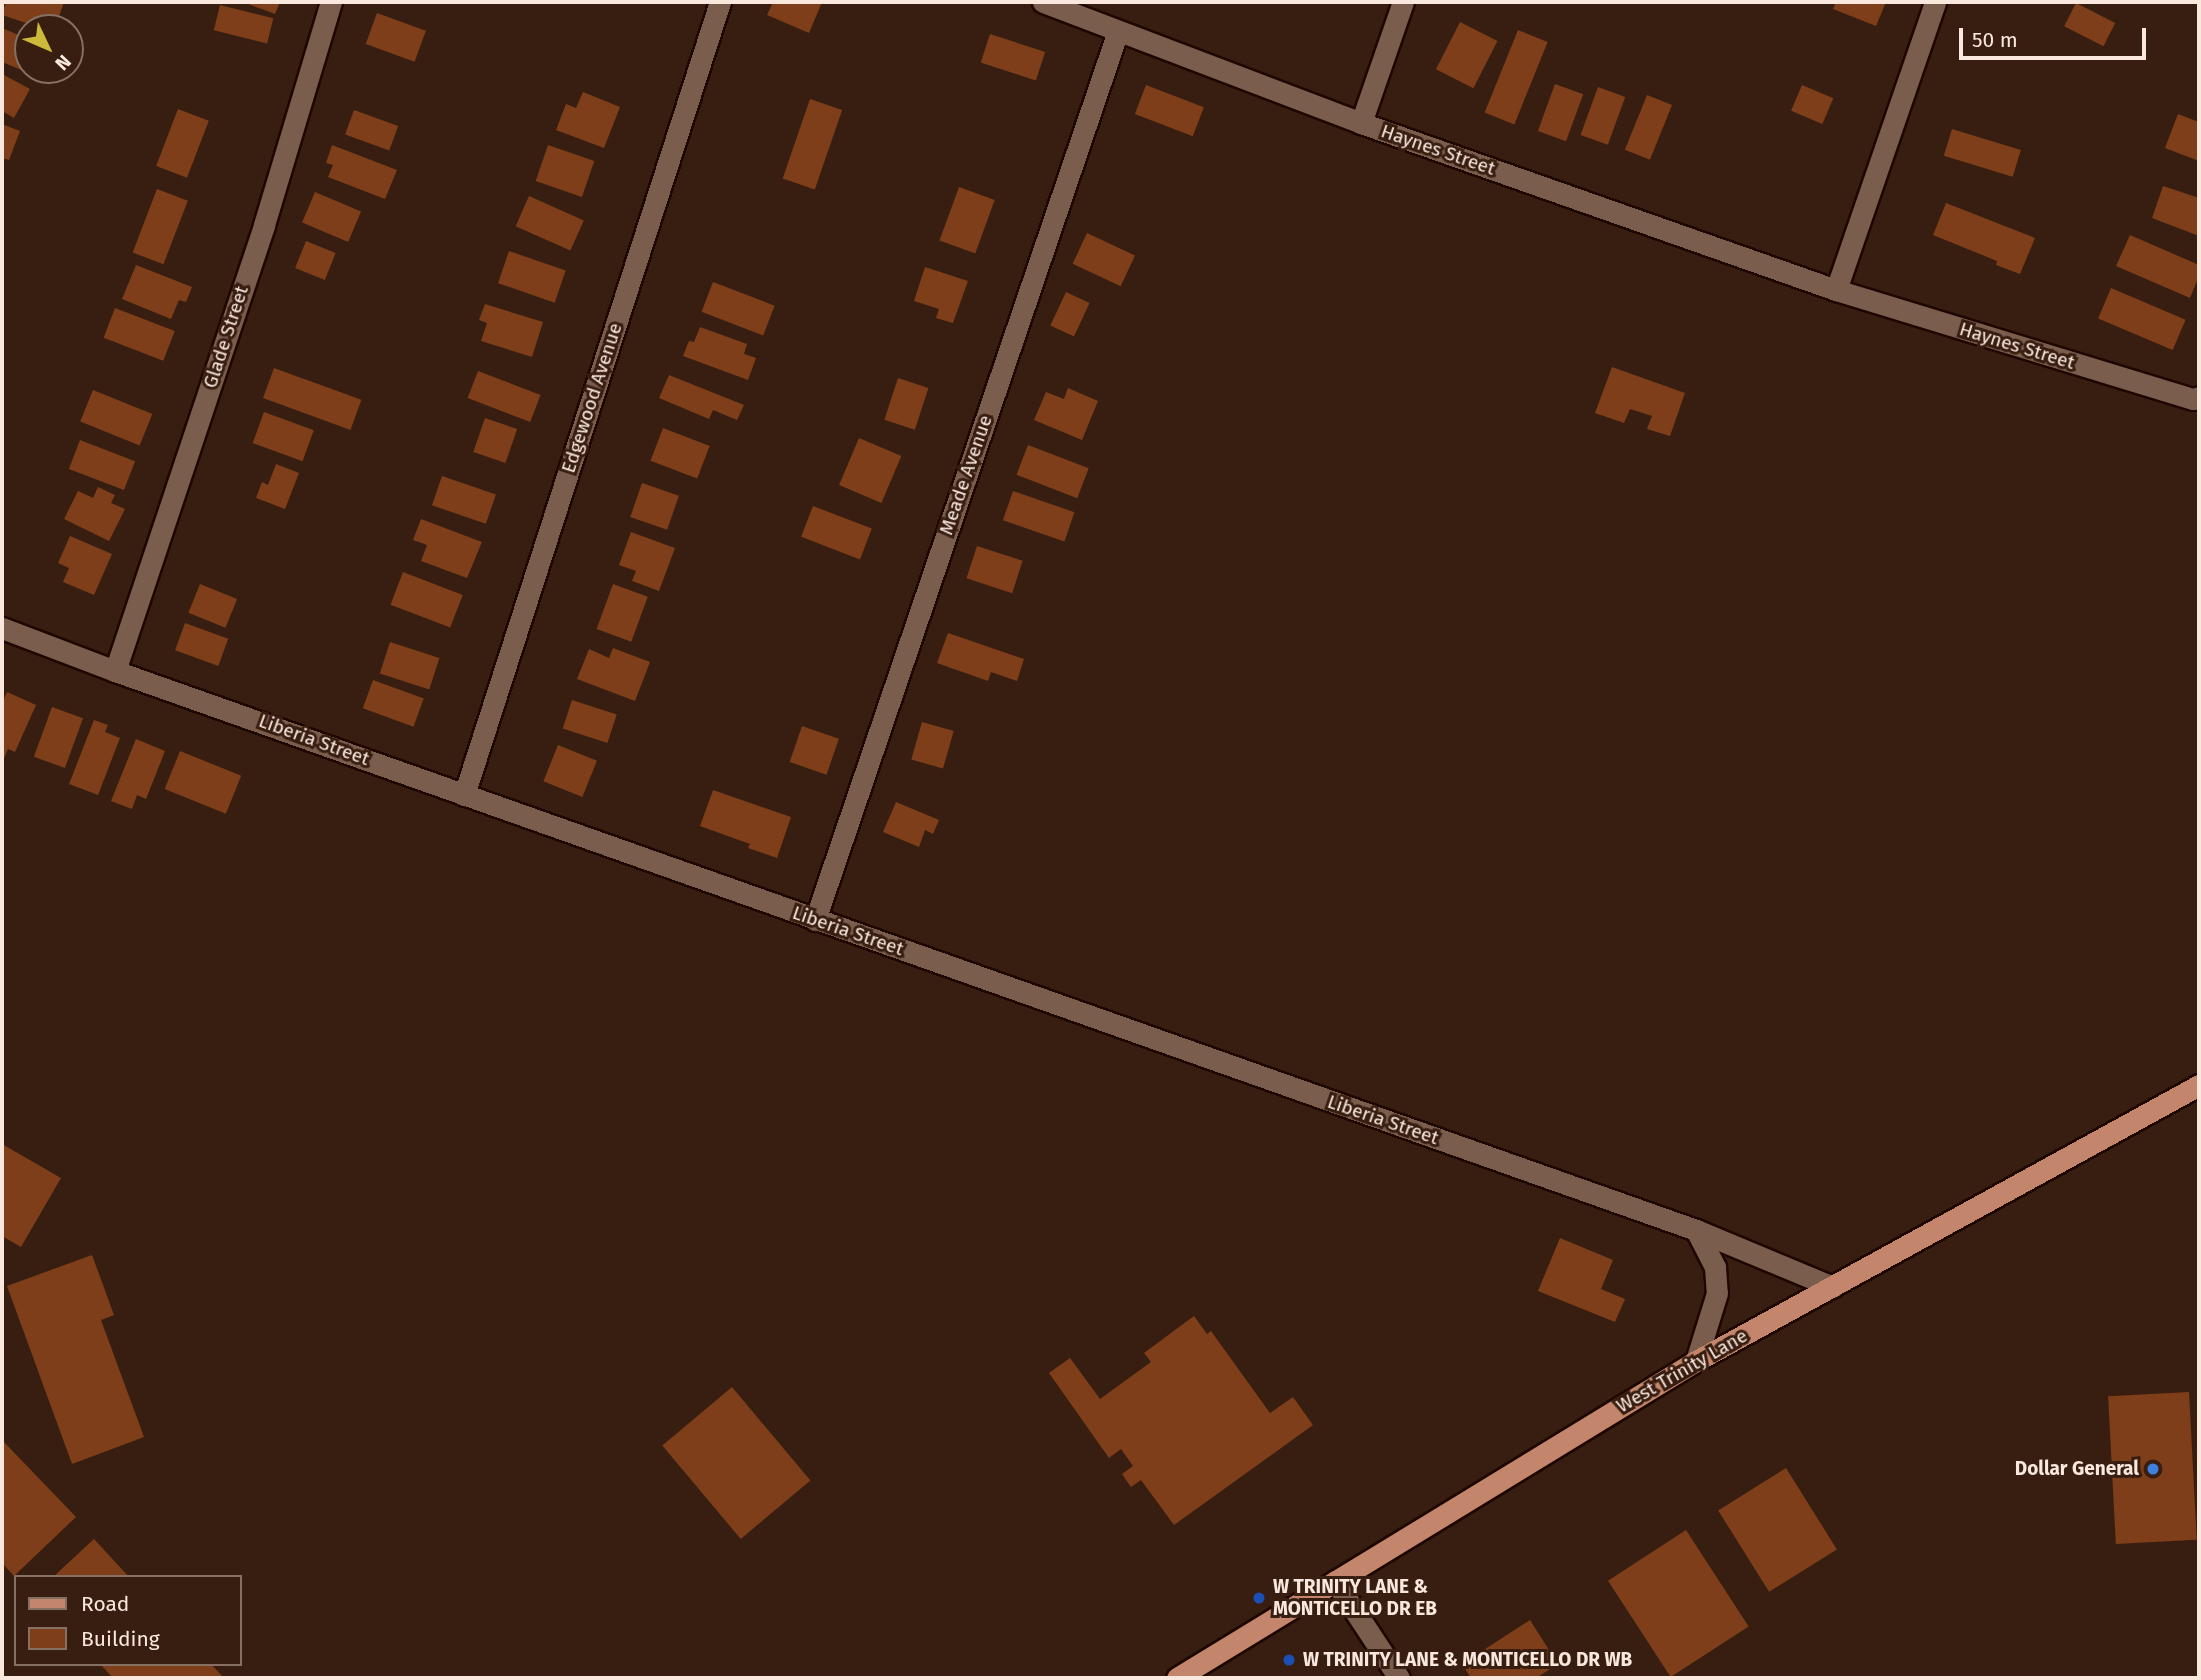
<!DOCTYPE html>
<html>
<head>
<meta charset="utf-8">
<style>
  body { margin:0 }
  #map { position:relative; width:2201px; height:1680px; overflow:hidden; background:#381e10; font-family:"Fira Sans",sans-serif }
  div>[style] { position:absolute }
  .building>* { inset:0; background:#7d3e19; transform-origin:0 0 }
  .roads { filter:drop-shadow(2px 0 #1e0700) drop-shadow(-2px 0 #1e0700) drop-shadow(0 2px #1e0700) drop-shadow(0 -2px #1e0700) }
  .minor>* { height:21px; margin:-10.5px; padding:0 10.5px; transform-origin:10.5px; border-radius:10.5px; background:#7b5d4d }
  .major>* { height:21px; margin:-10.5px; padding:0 10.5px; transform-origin:10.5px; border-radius:10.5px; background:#c3856c }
  .dots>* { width:19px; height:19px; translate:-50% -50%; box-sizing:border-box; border:4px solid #381e10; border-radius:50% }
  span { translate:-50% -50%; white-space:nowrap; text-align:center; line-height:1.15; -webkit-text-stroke:6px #381e10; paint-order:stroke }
  .street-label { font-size:19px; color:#fae8df }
  .poi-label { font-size:19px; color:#fae8df; font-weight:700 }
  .right { translate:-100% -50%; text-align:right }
  .left { translate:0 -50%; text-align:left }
  .frame { position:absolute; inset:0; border:4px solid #fae8df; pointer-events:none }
  .legend { position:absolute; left:14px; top:1575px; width:228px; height:91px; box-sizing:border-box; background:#381e10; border:2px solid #866f63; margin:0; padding:9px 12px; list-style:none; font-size:21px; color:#fae8df }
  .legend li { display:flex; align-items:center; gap:14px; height:35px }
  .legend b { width:35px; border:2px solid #866f63 }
  .north { position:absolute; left:14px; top:14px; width:70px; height:70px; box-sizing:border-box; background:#381e10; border:2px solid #866f63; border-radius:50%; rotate:134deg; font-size:19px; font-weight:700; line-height:28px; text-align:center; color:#fae8df }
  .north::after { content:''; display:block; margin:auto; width:24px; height:32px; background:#ccb939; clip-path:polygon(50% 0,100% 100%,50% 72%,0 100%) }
  .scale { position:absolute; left:1959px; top:28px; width:187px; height:32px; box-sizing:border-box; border:4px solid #fae8df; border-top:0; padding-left:9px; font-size:21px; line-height:24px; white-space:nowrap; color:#fae8df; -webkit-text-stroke:5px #381e10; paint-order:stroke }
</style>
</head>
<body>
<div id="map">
  <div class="building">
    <i style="clip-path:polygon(6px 2px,64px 2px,55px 28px,41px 28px,2px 15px)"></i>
    <i style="clip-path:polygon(243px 2px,280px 2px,275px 14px)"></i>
    <i style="clip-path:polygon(773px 2px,822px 2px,809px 33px,767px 15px)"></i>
    <i style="clip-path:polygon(1836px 2px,1886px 2px,1876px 26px,1833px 9px)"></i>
    <i style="left:2076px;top:3px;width:44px;height:26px;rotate:27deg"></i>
    <i style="left:220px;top:5px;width:55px;height:26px;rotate:14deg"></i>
    <i style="left:377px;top:13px;width:52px;height:33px;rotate:20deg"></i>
    <i style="left:1460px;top:22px;width:42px;height:53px;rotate:27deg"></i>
    <i style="clip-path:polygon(2px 28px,28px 39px,28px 70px,38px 70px,36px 76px,2px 62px)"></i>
    <i style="left:1518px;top:30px;width:32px;height:89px;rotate:22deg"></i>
    <i style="left:990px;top:34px;width:58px;height:30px;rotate:18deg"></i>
    <i style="clip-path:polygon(2px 74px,30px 89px,14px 118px,2px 111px)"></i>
    <i style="left:1555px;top:84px;width:30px;height:50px;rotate:20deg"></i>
    <i style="left:1146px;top:85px;width:62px;height:31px;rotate:21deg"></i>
    <i style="left:1802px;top:85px;width:34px;height:28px;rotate:23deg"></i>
    <i style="left:1598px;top:87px;width:29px;height:51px;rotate:20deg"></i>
    <i style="clip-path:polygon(583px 92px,620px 107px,604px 148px,556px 130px,566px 104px,576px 108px)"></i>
    <i style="left:1647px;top:95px;width:27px;height:59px;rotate:22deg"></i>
    <i style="left:810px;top:99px;width:34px;height:84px;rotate:19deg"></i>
    <i style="left:178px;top:109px;width:33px;height:61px;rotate:21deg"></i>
    <i style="left:354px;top:110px;width:47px;height:26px;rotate:20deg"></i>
    <i style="clip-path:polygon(2178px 114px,2199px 122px,2199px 161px,2165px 148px)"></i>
    <i style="clip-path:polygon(2px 124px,20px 131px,9px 160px,2px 158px)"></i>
    <i style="left:1952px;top:129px;width:72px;height:28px;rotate:17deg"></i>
    <i style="clip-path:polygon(332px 145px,397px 170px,385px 199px,328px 177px,333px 165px,326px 163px)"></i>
    <i style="left:548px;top:145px;width:49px;height:38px;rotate:19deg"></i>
    <i style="clip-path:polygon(2163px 186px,2199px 198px,2199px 236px,2152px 218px)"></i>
    <i style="left:959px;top:187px;width:38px;height:57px;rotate:20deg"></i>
    <i style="left:157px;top:189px;width:33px;height:68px;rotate:21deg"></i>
    <i style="left:315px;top:192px;width:50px;height:33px;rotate:23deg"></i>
    <i style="left:529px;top:196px;width:60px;height:33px;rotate:24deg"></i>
    <i style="clip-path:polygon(1946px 203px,2035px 238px,2020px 274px,1996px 265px,1997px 261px,1933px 235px)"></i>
    <i style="left:1087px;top:233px;width:53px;height:34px;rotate:25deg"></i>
    <i style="clip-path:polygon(2130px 235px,2199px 265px,2199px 276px,2190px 298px,2116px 266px)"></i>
    <i style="left:306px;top:241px;width:32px;height:29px;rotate:22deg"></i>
    <i style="left:509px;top:251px;width:60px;height:34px;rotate:19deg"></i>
    <i style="clip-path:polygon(136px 265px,192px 287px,186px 302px,179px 300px,171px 319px,122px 299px)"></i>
    <i style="clip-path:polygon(925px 267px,968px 281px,953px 323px,936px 318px,939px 309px,914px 301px)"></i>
    <i style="left:713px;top:282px;width:66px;height:32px;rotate:21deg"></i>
    <i style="left:2111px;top:288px;width:81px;height:33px;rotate:23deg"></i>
    <i style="left:1066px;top:292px;width:26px;height:37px;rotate:25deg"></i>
    <i style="clip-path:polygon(485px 304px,543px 322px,532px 357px,481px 341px,487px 323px,479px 320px)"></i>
    <i style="left:115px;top:308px;width:64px;height:32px;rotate:21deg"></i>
    <i style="clip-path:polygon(700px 327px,747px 344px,744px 354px,756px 358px,748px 380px,683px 356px,689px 341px,694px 342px)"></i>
    <i style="clip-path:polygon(1612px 367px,1685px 393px,1670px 436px,1647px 429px,1652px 416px,1630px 409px,1624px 423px,1595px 413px)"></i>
    <i style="left:274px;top:368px;width:93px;height:32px;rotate:20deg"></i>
    <i style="left:478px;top:371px;width:67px;height:29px;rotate:21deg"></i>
    <i style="clip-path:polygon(669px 375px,744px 405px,737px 420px,713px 410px,709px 419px,659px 398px)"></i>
    <i style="left:898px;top:378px;width:32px;height:44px;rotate:18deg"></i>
    <i style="clip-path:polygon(1068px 388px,1098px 401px,1082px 440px,1034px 420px,1046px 392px,1064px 399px)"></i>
    <i style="left:93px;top:390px;width:64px;height:34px;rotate:22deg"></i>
    <i style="left:264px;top:412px;width:53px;height:33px;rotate:20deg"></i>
    <i style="left:485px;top:418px;width:34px;height:36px;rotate:19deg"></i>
    <i style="left:663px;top:428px;width:50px;height:35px;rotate:21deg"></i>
    <i style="left:859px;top:438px;width:46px;height:51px;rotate:23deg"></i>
    <i style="left:80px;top:440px;width:59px;height:31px;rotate:21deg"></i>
    <i style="left:1028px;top:445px;width:65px;height:32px;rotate:21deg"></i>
    <i style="clip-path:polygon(276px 464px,299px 473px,285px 509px,256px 498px,262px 482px,268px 485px)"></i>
    <i style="left:442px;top:476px;width:57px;height:31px;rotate:19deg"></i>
    <i style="left:642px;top:483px;width:39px;height:36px;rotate:19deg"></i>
    <i style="clip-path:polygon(98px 487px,115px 495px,111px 503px,125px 509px,109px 541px,64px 519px,78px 491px,93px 498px)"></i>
    <i style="left:1013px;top:491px;width:65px;height:31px;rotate:19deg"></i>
    <i style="left:813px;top:506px;width:63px;height:33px;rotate:21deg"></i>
    <i style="clip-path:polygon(421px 519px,482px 542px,467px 578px,421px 561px,427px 545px,413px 540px)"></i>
    <i style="clip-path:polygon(631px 532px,675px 548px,659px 591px,632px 581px,636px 571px,619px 565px)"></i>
    <i style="clip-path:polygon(70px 536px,112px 554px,94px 595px,63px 582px,69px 568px,58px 563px)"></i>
    <i style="left:977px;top:546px;width:48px;height:34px;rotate:18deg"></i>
    <i style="left:403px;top:572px;width:64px;height:35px;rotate:21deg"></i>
    <i style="left:200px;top:584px;width:40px;height:31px;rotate:22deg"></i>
    <i style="left:613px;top:584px;width:37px;height:48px;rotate:20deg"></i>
    <i style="left:185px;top:623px;width:46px;height:29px;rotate:20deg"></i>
    <i style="clip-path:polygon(948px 633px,1024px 659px,1017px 681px,991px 672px,988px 681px,937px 663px)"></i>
    <i style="left:390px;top:642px;width:52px;height:33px;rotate:18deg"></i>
    <i style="clip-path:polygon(613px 648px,650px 662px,635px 701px,577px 679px,589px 649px,609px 658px)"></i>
    <i style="left:373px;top:680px;width:54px;height:30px;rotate:20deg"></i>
    <i style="clip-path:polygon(7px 692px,36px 705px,15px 752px,8px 749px,2px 763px,2px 704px)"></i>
    <i style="left:572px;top:700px;width:47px;height:30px;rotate:18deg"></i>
    <i style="left:52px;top:707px;width:33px;height:53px;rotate:20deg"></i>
    <i style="clip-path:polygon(94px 720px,108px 725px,105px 732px,120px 738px,98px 795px,69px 784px)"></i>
    <i style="left:922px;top:722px;width:33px;height:39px;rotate:16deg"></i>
    <i style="left:802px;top:726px;width:39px;height:38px;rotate:19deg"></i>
    <i style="clip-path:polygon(136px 739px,165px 751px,146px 799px,137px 795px,132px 809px,111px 801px)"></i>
    <i style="left:558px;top:745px;width:42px;height:39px;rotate:22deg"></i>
    <i style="left:180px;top:751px;width:66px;height:41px;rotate:22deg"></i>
    <i style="clip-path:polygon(713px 790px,791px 817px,777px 858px,748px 848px,750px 844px,700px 826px)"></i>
    <i style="clip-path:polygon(896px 802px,939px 820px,933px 834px,925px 830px,919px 847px,883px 832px)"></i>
    <i style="clip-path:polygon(2px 1144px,61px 1178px,21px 1247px,2px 1236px)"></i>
    <i style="clip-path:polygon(1560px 1238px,1613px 1260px,1601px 1289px,1625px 1299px,1615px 1322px,1538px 1291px)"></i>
    <i style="clip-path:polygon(92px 1255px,114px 1315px,101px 1320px,144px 1437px,72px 1464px,7px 1286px)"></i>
    <i style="clip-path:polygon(1194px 1316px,1207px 1334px,1211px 1331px,1270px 1413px,1293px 1397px,1313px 1425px,1174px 1525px,1141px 1480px,1131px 1487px,1122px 1474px,1133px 1466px,1121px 1449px,1109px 1458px,1049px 1373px,1070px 1358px,1100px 1399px,1151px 1362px,1144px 1353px)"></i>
    <i style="left:732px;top:1387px;width:122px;height:91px;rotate:50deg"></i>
    <i style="left:2189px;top:1392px;width:148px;height:81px;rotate:87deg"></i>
    <i style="clip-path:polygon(2px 1440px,76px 1517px,14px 1576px,2px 1563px)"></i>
    <i style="left:1786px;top:1468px;width:96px;height:80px;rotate:58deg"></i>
    <i style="left:1686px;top:1530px;width:115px;height:93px;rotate:57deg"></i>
    <i style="clip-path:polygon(94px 1539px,129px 1577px,53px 1577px)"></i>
    <i style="clip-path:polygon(1530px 1620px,1558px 1664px,1536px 1678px,1471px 1678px,1462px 1664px)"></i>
    <i style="clip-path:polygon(100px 1664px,211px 1664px,224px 1678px,113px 1678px)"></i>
  </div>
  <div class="roads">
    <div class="minor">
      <i style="left:1043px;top:2px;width:340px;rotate:20.8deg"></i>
      <i style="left:1361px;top:123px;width:504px;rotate:19.37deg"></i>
      <i style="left:1836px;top:290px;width:373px;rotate:17deg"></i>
      <i style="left:2193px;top:399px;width:6px;rotate:-18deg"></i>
      <i style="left:1361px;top:123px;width:128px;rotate:-70.9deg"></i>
      <i style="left:1836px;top:290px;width:305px;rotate:-71deg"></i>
      <i style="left:2px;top:628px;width:121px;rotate:20.8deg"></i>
      <i style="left:115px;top:671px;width:1677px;rotate:19.47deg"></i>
      <i style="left:1696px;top:1230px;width:148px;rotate:22.6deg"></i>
      <i style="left:115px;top:671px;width:470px;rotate:-71.5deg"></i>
      <i style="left:264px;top:225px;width:233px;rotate:-73.3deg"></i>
      <i style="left:464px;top:795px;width:833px;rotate:-72.11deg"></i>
      <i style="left:815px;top:920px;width:939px;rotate:-71.18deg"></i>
      <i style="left:1696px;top:1230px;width:42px;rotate:62.8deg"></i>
      <i style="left:1715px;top:1267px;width:26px;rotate:86deg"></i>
      <i style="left:1717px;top:1293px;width:71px;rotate:107.2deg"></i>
      <i style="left:1335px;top:1581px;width:116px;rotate:56.6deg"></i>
    </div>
    <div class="major">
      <i style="left:1177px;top:1678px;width:608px;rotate:-31.42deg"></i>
      <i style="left:1696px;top:1361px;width:574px;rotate:-28.75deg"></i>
    </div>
  </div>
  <div class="dots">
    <i style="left:2153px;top:1469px;background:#3f7fe0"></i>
    <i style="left:1259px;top:1598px;background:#1a4fb4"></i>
    <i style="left:1289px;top:1660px;background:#1a4fb4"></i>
  </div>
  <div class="street-label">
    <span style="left:1438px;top:150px;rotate:19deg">Haynes Street</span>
    <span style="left:226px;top:337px;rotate:-72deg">Glade Street</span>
    <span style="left:2017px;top:346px;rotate:17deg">Haynes Street</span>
    <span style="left:592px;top:398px;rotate:-72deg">Edgewood Avenue</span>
    <span style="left:966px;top:475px;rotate:-71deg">Meade Avenue</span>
    <span style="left:314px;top:740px;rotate:20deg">Liberia Street</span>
    <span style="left:848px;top:931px;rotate:19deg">Liberia Street</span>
    <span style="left:1383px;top:1120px;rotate:19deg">Liberia Street</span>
    <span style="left:1682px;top:1371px;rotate:-30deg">West Trinity Lane</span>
  </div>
  <div class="poi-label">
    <span class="right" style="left:2139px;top:1469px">Dollar General</span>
    <span class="left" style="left:1273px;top:1598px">W TRINITY LANE &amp;<br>MONTICELLO DR EB</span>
    <span class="left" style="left:1303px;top:1660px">W TRINITY LANE &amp; MONTICELLO DR WB</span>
  </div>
  <div class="frame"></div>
  <ul class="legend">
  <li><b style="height:9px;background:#c3856c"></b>Road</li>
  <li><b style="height:19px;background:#7d3e19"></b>Building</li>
  </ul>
  <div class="north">N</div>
  <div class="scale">50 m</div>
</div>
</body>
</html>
